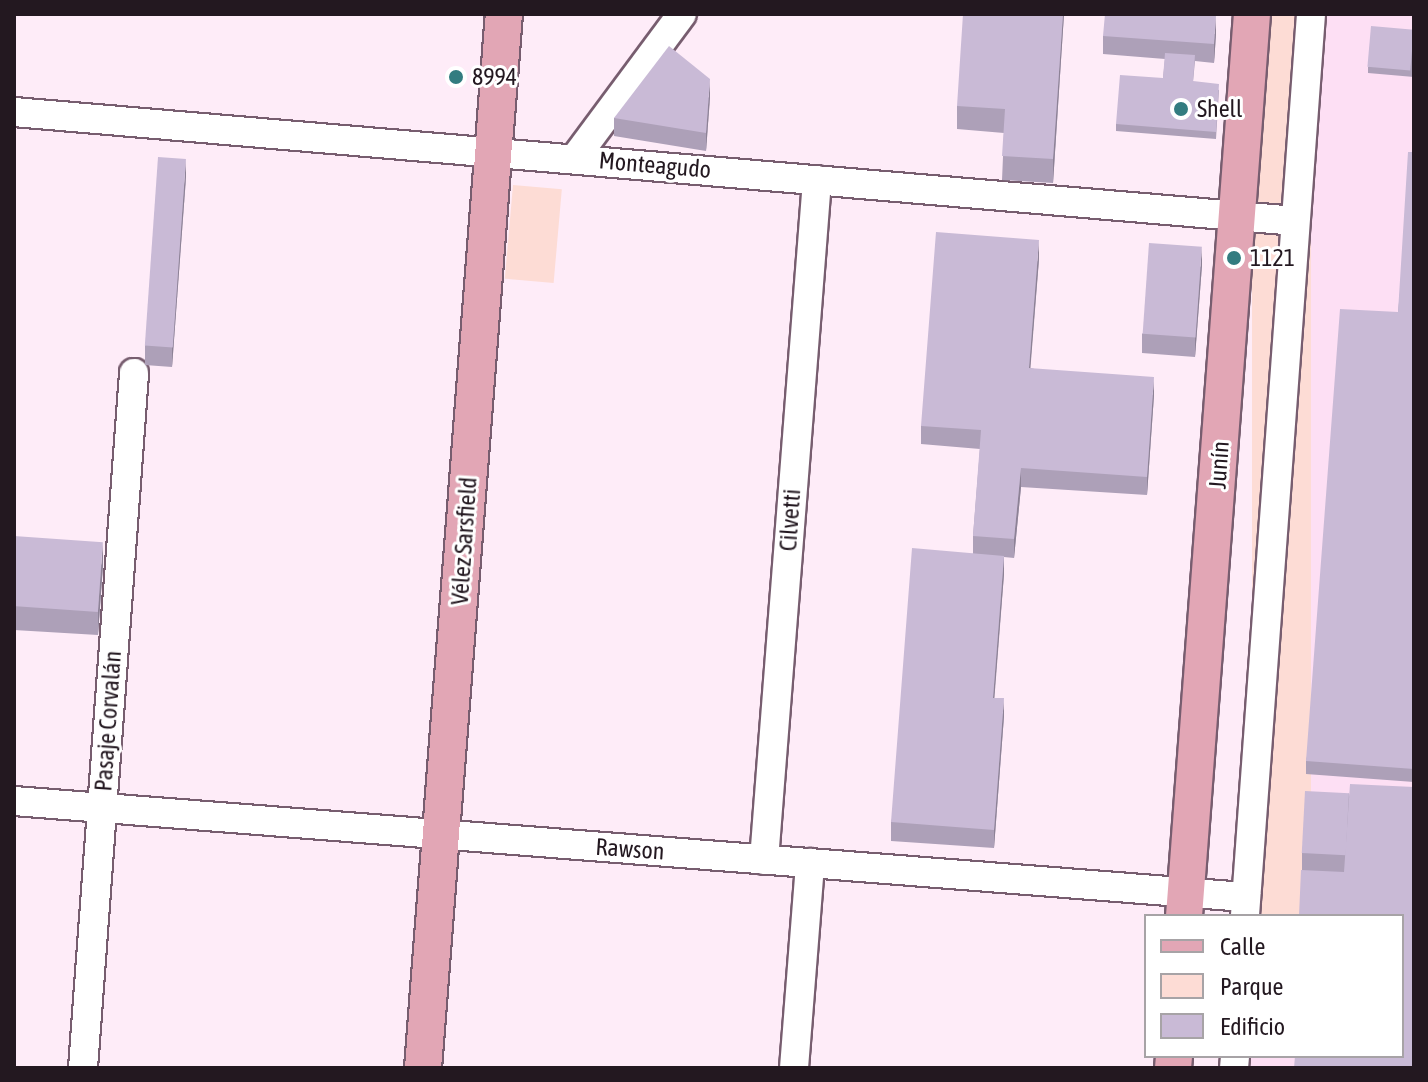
<!DOCTYPE html>
<html>
<head>
<meta charset="utf-8">
<style>
  body { margin:0 }
  #map { position:relative; width:1428px; height:1082px; overflow:hidden; background:#feecf8; font-family:"Asap Condensed",sans-serif }
  div>[style] { position:absolute }
  .built>* { inset:0; background:#fddff4 }
  .green>* { inset:0; background:#fddcd5; transform-origin:0 0 }
  .roads { filter:drop-shadow(2px 0 #775d6f) drop-shadow(-2px 0 #775d6f) drop-shadow(0 2px #775d6f) drop-shadow(0 -2px #775d6f) }
  .minor>* { height:28px; margin:-14px; padding:0 14px; transform-origin:14px; border-radius:14px; background:#fff }
  .major>* { height:36px; margin:-18px; padding:0 18px; transform-origin:18px; border-radius:18px; background:#e2a6b5 }
  .wall>* { inset:0; background:#ada0b8 }
  .shaded-wall>* { inset:0; background:#8d8296 }
  .building>* { inset:0; background:#c9bad6; transform-origin:0 0 }
  .dots>* { width:22px; height:22px; translate:-50% -50%; box-sizing:border-box; border:4px solid #fff; border-radius:50% }
  span { translate:-50% -50%; white-space:nowrap; text-align:center; line-height:1.15; -webkit-text-stroke:6px #fff; paint-order:stroke }
  .poi-label { font-size:24px; color:#231820 }
  .left { translate:0 -50%; text-align:left }
  .street-label { font-size:24px; color:#231820 }
  .frame { position:absolute; inset:0; border:16px solid #231820; pointer-events:none }
  .legend { position:absolute; left:1144px; top:914px; width:260px; height:144px; box-sizing:border-box; background:#fff; border:2px solid #a7a3a6; margin:0; padding:10px 14px; list-style:none; font-size:24px; color:#231820 }
  .legend li { display:flex; align-items:center; gap:16px; height:40px }
  .legend b { width:40px; border:2px solid #a7a3a6 }
</style>
</head>
<body>
<div id="map">
  <div class="built">
    <i style="clip-path:polygon(1311px 14px,1414px 14px,1414px 1068px,1234px 1068px,1235px 1056px,1402px 1056px,1402px 916px,1245px 916px)"></i>
  </div>
  <div class="green">
    <i style="left:1252px;top:14px;width:59px;height:905px"></i>
    <i style="left:513px;top:185px;width:49px;height:94px;rotate:5deg"></i>
  </div>
  <div class="roads">
    <div class="minor">
      <i style="left:14px;top:112px;width:1286px;rotate:4.86deg"></i>
      <i style="left:575px;top:158px;width:179px;rotate:-53.4deg"></i>
      <i style="left:14px;top:801px;width:1236px;rotate:4.46deg"></i>
      <i style="left:764px;top:860px;width:682px;rotate:-85.54deg"></i>
      <i style="left:1245px;top:915px;width:903px;rotate:-85.81deg"></i>
      <i style="left:83px;top:1068px;width:697px;rotate:-85.8deg"></i>
      <i style="left:794px;top:1068px;width:206px;rotate:-85.5deg"></i>
      <i style="left:1234px;top:1068px;width:12px;rotate:-85deg"></i>
    </div>
    <div class="major">
      <i style="left:1184px;top:916px;width:905px;rotate:-85.69deg"></i>
      <i style="left:423px;top:1068px;width:1057px;rotate:-85.61deg"></i>
      <i style="left:1173px;top:1068px;width:12px;rotate:-85deg"></i>
    </div>
  </div>
  <div class="wall">
    <i style="clip-path:polygon(1064px 14px,1053px 183px,1002px 180px,1004px 133px,957px 129px,957px 106px)"></i>
    <i style="clip-path:polygon(1374px 14px,1414px 14px,1414px 16px)"></i>
    <i style="clip-path:polygon(1414px 30px,1414px 77px,1368px 73px,1368px 67px)"></i>
    <i style="clip-path:polygon(1216px 34px,1214px 63px,1195px 61px,1193px 82px,1219px 90px,1216px 139px,1116px 131px,1116px 124px,1163px 78px,1165px 59px,1103px 54px,1103px 36px)"></i>
    <i style="clip-path:polygon(710px 97px,706px 151px,614px 136px,614px 118px)"></i>
    <i style="clip-path:polygon(1414px 152px,1414px 782px,1306px 774px,1306px 761px,1398px 312px)"></i>
    <i style="clip-path:polygon(186px 177px,172px 367px,145px 365px,145px 346px)"></i>
    <i style="clip-path:polygon(1039px 259px,1030px 368px,1154px 395px,1147px 495px,1021px 487px,1014px 558px,1004px 557px,1004px 574px,994px 698px,1004px 716px,994px 848px,891px 841px,891px 822px,973px 553px,973px 536px,980px 449px,921px 444px,921px 426px)"></i>
    <i style="clip-path:polygon(1202px 265px,1195px 357px,1142px 353px,1142px 334px)"></i>
    <i style="clip-path:polygon(14px 536px,103px 565px,98px 635px,14px 630px)"></i>
    <i style="clip-path:polygon(1349px 793px,1414px 1068px,1302px 870px,1302px 853px)"></i>
  </div>
  <div class="shaded-wall">
    <i style="clip-path:polygon(1063px 14px,1064px 14px,1053px 183px,1053px 159px)"></i>
    <i style="clip-path:polygon(1216px 15px,1216px 34px,1214px 63px,1214px 44px)"></i>
    <i style="clip-path:polygon(710px 79px,710px 97px,706px 151px,706px 133px)"></i>
    <i style="clip-path:polygon(186px 159px,186px 177px,172px 367px,172px 348px)"></i>
    <i style="clip-path:polygon(1039px 240px,1039px 259px,1029px 386px,1029px 368px)"></i>
    <i style="clip-path:polygon(1202px 247px,1202px 265px,1195px 357px,1195px 338px)"></i>
    <i style="clip-path:polygon(1154px 377px,1154px 395px,1147px 495px,1147px 477px)"></i>
    <i style="clip-path:polygon(1021px 468px,1021px 487px,1014px 558px,1014px 539px)"></i>
    <i style="clip-path:polygon(103px 542px,103px 565px,98px 635px,98px 611px)"></i>
    <i style="clip-path:polygon(1004px 556px,1004px 574px,993px 716px,993px 698px)"></i>
    <i style="clip-path:polygon(1004px 698px,1004px 716px,994px 848px,994px 830px)"></i>
  </div>
  <div class="building">
    <i style="clip-path:polygon(963px 14px,1063px 14px,1053px 159px,1002px 156px,1005px 109px,957px 106px)"></i>
    <i style="clip-path:polygon(1105px 14px,1201px 14px,1216px 15px,1214px 44px,1103px 36px)"></i>
    <i style="left:1371px;top:26px;width:43px;height:41px;rotate:5deg"></i>
    <i style="clip-path:polygon(669px 46px,710px 79px,706px 133px,614px 118px)"></i>
    <i style="clip-path:polygon(1165px 53px,1195px 55px,1193px 81px,1219px 84px,1216px 132px,1116px 124px,1120px 75px,1163px 78px)"></i>
    <i style="clip-path:polygon(1408px 152px,1414px 152px,1414px 769px,1306px 761px,1340px 309px,1398px 312px)"></i>
    <i style="left:158px;top:157px;width:28px;height:189px;rotate:4deg"></i>
    <i style="clip-path:polygon(936px 232px,1039px 240px,1029px 368px,1154px 377px,1147px 477px,1021px 468px,1014px 539px,973px 536px,981px 430px,921px 426px)"></i>
    <i style="left:1149px;top:243px;width:53px;height:91px;rotate:4deg"></i>
    <i style="left:14px;top:536px;width:89px;height:70px;rotate:4deg"></i>
    <i style="clip-path:polygon(912px 548px,1004px 556px,993px 698px,1004px 698px,994px 830px,891px 822px)"></i>
    <i style="clip-path:polygon(1350px 784px,1414px 787px,1414px 1068px,1294px 1068px,1295px 1056px,1402px 1056px,1402px 916px,1299px 916px,1301px 870px,1344px 872px)"></i>
    <i style="left:1305px;top:791px;width:44px;height:62px;rotate:3deg"></i>
  </div>
  <div class="dots">
    <i style="left:456px;top:77px;background:#337c80"></i>
    <i style="left:1181px;top:109px;background:#337c80"></i>
    <i style="left:1234px;top:258px;background:#337c80"></i>
  </div>
  <div class="poi-label">
    <span class="left" style="left:472px;top:77px">8994</span>
    <span class="left" style="left:1197px;top:109px">Shell</span>
    <span class="left" style="left:1250px;top:258px">1121</span>
  </div>
  <div class="street-label">
    <span style="left:655px;top:165px;rotate:5deg">Monteagudo</span>
    <span style="left:1219px;top:465px;rotate:-86deg">Junín</span>
    <span style="left:790px;top:520px;rotate:-86deg">Cilvetti</span>
    <span style="left:464px;top:541px;rotate:-86deg">Vélez Sarsfield</span>
    <span style="left:108px;top:721px;rotate:-86deg">Pasaje Corvalán</span>
    <span style="left:630px;top:849px;rotate:4deg">Rawson</span>
  </div>
  <div class="frame"></div>
  <ul class="legend">
  <li><b style="height:10px;background:#e2a6b5"></b>Calle</li>
  <li><b style="height:22px;background:#fddcd5"></b>Parque</li>
  <li><b style="height:22px;background:#c9bad6"></b>Edificio</li>
  </ul>
</div>
</body>
</html>
